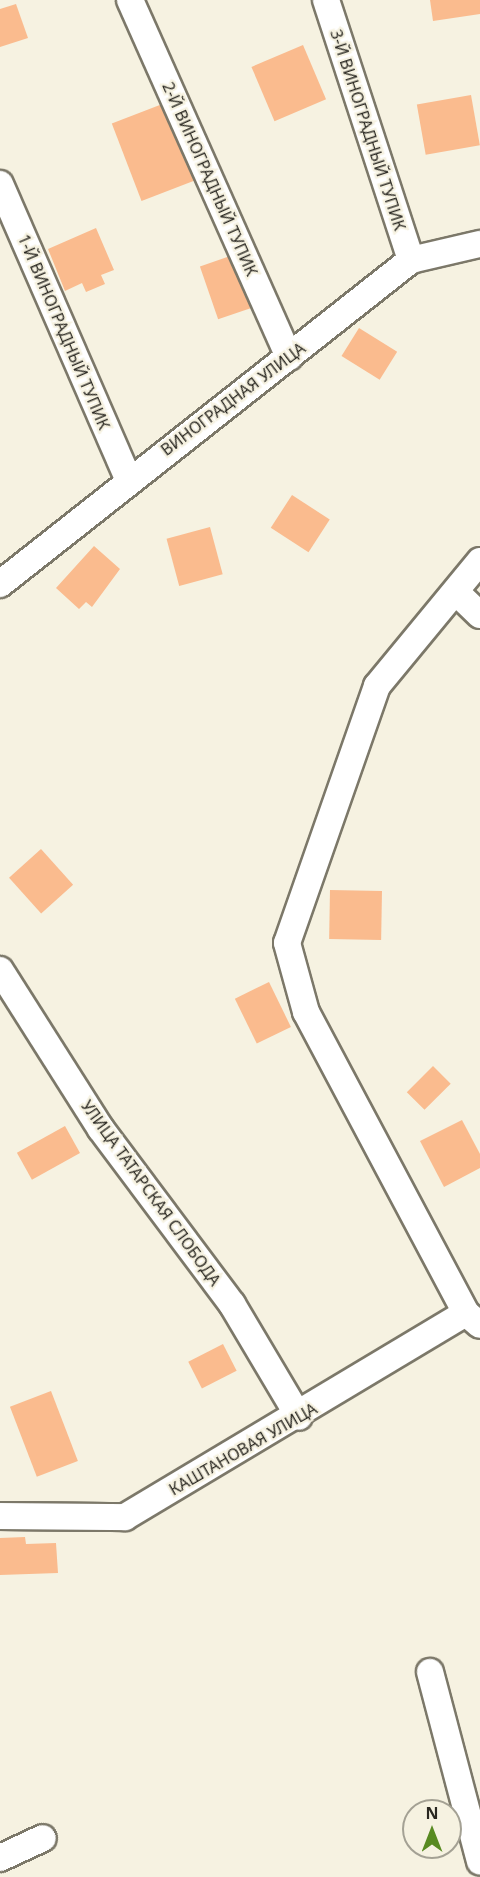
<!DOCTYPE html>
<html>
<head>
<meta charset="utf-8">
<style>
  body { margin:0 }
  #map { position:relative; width:480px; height:1877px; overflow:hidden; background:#f6f2e1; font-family:"Noto Sans",sans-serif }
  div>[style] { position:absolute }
  .building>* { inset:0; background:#fabb8e; transform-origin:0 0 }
  .roads { filter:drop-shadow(2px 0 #7c7869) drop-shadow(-2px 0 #7c7869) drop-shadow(0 2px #7c7869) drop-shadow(0 -2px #7c7869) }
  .street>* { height:26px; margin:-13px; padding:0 13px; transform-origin:13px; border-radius:13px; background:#fff }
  span { translate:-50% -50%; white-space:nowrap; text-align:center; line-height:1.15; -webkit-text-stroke:4.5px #f6f2e1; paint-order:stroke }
  .street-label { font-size:16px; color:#292721 }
  .north { position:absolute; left:402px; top:1799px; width:60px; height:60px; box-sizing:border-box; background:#f6f2e1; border:2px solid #a4a194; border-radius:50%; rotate:0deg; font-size:16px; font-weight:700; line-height:24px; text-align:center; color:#292721 }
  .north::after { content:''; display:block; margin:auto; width:21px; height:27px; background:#588a21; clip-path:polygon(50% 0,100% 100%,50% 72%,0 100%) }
</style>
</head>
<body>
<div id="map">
  <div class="building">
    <i style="clip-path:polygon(430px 0,480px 0,480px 14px,433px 21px)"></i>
    <i style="clip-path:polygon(16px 4px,28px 38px,0 47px,0 9px)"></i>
    <i style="left:303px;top:45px;width:59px;height:56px;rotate:67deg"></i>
    <i style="left:471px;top:95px;width:51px;height:55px;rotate:80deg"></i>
    <i style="left:165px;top:103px;width:83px;height:57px;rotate:69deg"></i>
    <i style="clip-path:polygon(96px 228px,114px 270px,101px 275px,105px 284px,86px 292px,82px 283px,65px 291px,48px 249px)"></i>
    <i style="left:233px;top:255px;width:56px;height:35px;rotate:71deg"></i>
    <i style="left:359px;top:328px;width:45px;height:33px;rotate:32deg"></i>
    <i style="left:292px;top:495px;width:45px;height:39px;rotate:33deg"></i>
    <i style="left:210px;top:527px;width:49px;height:45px;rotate:75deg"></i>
    <i style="clip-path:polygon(94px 546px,120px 569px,92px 607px,86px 602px,79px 609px,56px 588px)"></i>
    <i style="left:41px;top:849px;width:48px;height:43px;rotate:48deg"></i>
    <i style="left:330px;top:890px;width:52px;height:49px;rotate:1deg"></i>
    <i style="left:269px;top:982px;width:50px;height:38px;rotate:64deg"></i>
    <i style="left:433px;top:1066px;width:25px;height:37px;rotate:45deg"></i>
    <i style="clip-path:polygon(462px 1120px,480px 1154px,480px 1168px,444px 1187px,420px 1141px)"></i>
    <i style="left:65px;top:1126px;width:31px;height:55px;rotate:61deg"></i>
    <i style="left:223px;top:1344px;width:30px;height:39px;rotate:63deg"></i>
    <i style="left:51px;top:1391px;width:75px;height:44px;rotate:69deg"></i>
    <i style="clip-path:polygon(25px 1537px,26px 1544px,56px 1543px,58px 1573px,0 1575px,0 1538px)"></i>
  </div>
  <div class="roads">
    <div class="street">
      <i style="left:130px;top:0;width:391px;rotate:66deg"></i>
      <i style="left:326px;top:0;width:274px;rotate:71.9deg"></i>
      <i style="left:0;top:184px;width:322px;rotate:66.5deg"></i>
      <i style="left:480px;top:561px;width:162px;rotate:129.5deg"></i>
      <i style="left:377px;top:686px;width:272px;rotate:109.3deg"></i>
      <i style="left:287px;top:943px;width:72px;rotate:74.6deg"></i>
      <i style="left:306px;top:1012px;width:341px;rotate:62deg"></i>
      <i style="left:466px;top:1313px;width:18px;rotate:41deg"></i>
      <i style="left:0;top:584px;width:523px;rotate:-38.25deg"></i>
      <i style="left:411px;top:260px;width:71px;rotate:-13.1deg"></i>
      <i style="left:456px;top:592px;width:33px;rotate:44deg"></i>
      <i style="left:0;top:970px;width:188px;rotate:57.6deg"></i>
      <i style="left:101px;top:1129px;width:219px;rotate:53.2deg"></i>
      <i style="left:232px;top:1304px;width:131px;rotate:59.3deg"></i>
      <i style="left:0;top:1516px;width:125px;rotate:0.5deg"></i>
      <i style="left:125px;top:1517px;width:397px;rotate:-30.9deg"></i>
      <i style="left:430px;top:1672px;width:196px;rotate:75.2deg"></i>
      <i style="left:0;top:1858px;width:47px;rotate:-24.9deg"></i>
    </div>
  </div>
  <div class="street-label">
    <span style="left:368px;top:130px;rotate:72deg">3-Й ВИНОГРАДНЫЙ ТУПИК</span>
    <span style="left:210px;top:179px;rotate:66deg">2-Й ВИНОГРАДНЫЙ ТУПИК</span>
    <span style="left:64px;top:332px;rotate:67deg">1-Й ВИНОГРАДНЫЙ ТУПИК</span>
    <span style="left:233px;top:399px;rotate:-37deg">ВИНОГРАДНАЯ УЛИЦА</span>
    <span style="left:151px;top:1193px;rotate:54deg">УЛИЦА ТАТАРСКАЯ СЛОБОДА</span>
    <span style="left:243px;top:1449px;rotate:-30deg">КАШТАНОВАЯ УЛИЦА</span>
  </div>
  <div class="north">N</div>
</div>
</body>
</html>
